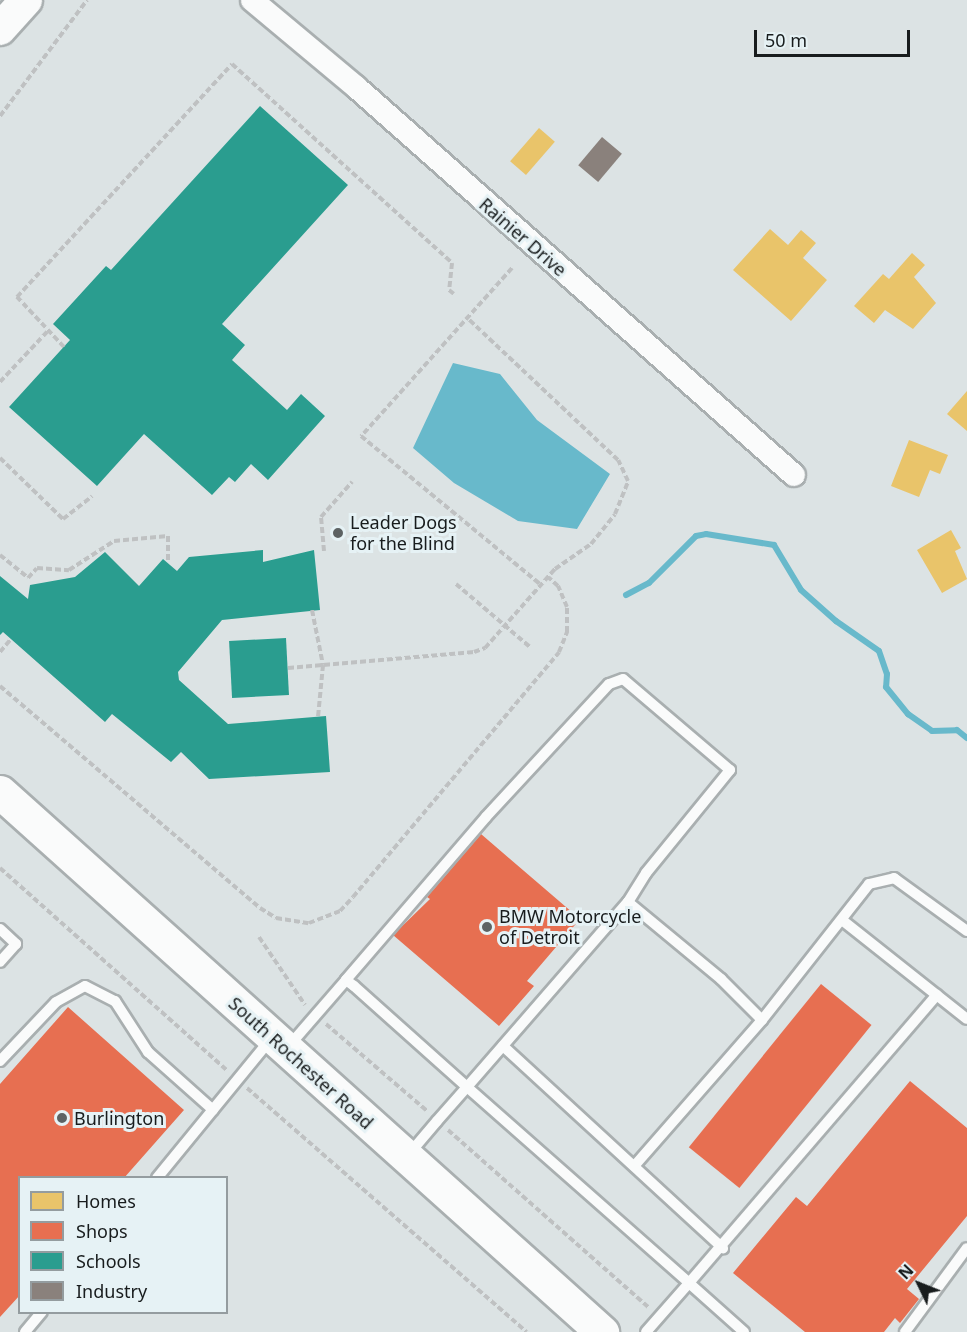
<!DOCTYPE html>
<html>
<head>
<meta charset="utf-8">
<style>
  body { margin:0 }
  #map { position:relative; width:967px; height:1332px; overflow:hidden; background:#dce3e4; font-family:"Noto Sans",sans-serif }
  div>[style] { position:absolute }
  .water>* { inset:0; background:#68b9cb }
  .homes>* { inset:0; background:#e9c46a; transform-origin:0 0 }
  .shops>* { inset:0; background:#e76f51; transform-origin:0 0 }
  .schools>* { inset:0; background:#2a9d8f; transform-origin:0 0 }
  .industry>* { inset:0; background:#8a817c; transform-origin:0 0 }
  .stream>* { height:6px; margin:-3px; padding:0 3px; transform-origin:3px; border-radius:3px; background:#68b9cb }
  .path>* { height:4px; margin-top:-2px; transform-origin:0; background:repeating-linear-gradient(90deg,#bfc1c2 0 6px,transparent 0 9px) }
  .roads { filter:drop-shadow(2px 0 #a9afb0) drop-shadow(-2px 0 #a9afb0) drop-shadow(0 2px #a9afb0) drop-shadow(0 -2px #a9afb0) }
  .lane>* { height:10px; margin:-5px; padding:0 5px; transform-origin:5px; border-radius:5px; background:#fafbfb }
  .street>* { height:22px; margin:-11px; padding:0 11px; transform-origin:11px; border-radius:11px; background:#fafbfb }
  .secondary>* { height:32px; margin:-16px; padding:0 16px; transform-origin:16px; border-radius:16px; background:#fafbfb }
  .primary>* { height:33px; margin:-16.5px; padding:0 16.5px; transform-origin:16.5px; border-radius:16.5px; background:#fafbfb }
  .dots>* { width:16px; height:16px; translate:-50% -50%; box-sizing:border-box; border:3px solid #e6f2f5; border-radius:50% }
  span { translate:-50% -50%; white-space:nowrap; text-align:center; line-height:1.15; -webkit-text-stroke:6px #e6f2f5; paint-order:stroke }
  .street-label { font-size:18px; color:#181c1d }
  .poi-label { font-size:18px; color:#181c1d }
  .left { translate:0 -50%; text-align:left }
  .legend { position:absolute; left:18px; top:1176px; width:210px; height:138px; box-sizing:border-box; background:#e6f2f5; border:2px solid #949c9f; margin:0; padding:8px 10px; list-style:none; font-size:18px; color:#181c1d }
  .legend li { display:flex; align-items:center; gap:12px; height:30px }
  .legend b { width:30px; border:2px solid #949c9f }
  .north { position:absolute; left:889px; top:1254px; width:60px; height:60px; -webkit-text-stroke:4px #e6f2f5; paint-order:stroke; rotate:313deg; font-size:16px; font-weight:700; line-height:24px; text-align:center; color:#181c1d }
  .north::after { content:''; display:block; margin:auto; width:21px; height:27px; background:#181c1d; clip-path:polygon(50% 0,100% 100%,50% 72%,0 100%) }
  .scale { position:absolute; left:754px; top:30px; width:156px; height:27px; box-sizing:border-box; border:3px solid #181c1d; border-top:0; padding-left:8px; font-size:18px; line-height:21px; white-space:nowrap; color:#181c1d; -webkit-text-stroke:4px #e6f2f5; paint-order:stroke }
</style>
</head>
<body>
<div id="map">
  <div class="water">
    <i style="clip-path:polygon(453px 363px,500px 374px,537px 420px,610px 474px,577px 529px,518px 521px,454px 483px,413px 448px)"></i>
  </div>
  <div class="homes">
    <i style="left:539px;top:128px;width:21px;height:44px;rotate:41deg"></i>
    <i style="clip-path:polygon(770px 229px,788px 245px,801px 230px,816px 243px,803px 258px,827px 280px,791px 321px,733px 270px)"></i>
    <i style="clip-path:polygon(912px 253px,925px 265px,914px 277px,936px 303px,913px 329px,885px 310px,874px 323px,854px 306px,883px 274px,889px 279px)"></i>
    <i style="clip-path:polygon(967px 391px,967px 431px,947px 414px)"></i>
    <i style="clip-path:polygon(909px 440px,948px 455px,940px 474px,930px 470px,919px 497px,891px 486px)"></i>
    <i style="clip-path:polygon(951px 530px,961px 548px,955px 551px,967px 579px,942px 593px,917px 550px)"></i>
  </div>
  <div class="shops">
    <i style="clip-path:polygon(481px 834px,580px 919px,527px 981px,534px 986px,499px 1026px,393px 935px,430px 899px,427px 897px)"></i>
    <i style="left:821px;top:984px;width:65px;height:210px;rotate:39deg"></i>
    <i style="clip-path:polygon(68px 1007px,184px 1110px,124px 1178px,20px 1178px,20px 1295px,0 1317px,0 1084px)"></i>
    <i style="clip-path:polygon(910px 1081px,967px 1128px,967px 1216px,907px 1289px,919px 1299px,900px 1323px,895px 1318px,884px 1332px,805px 1332px,733px 1273px,796px 1197px,807px 1206px)"></i>
  </div>
  <div class="schools">
    <i style="clip-path:polygon(260px 106px,348px 185px,222px 324px,245px 345px,232px 360px,287px 410px,301px 394px,325px 416px,268px 480px,251px 464px,235px 482px,229px 477px,212px 495px,144px 434px,97px 486px,9px 407px,70px 340px,53px 324px,106px 266px,111px 270px)"></i>
    <i style="clip-path:polygon(263px 550px,263px 562px,314px 550px,320px 610px,222px 620px,178px 672px,179px 680px,228px 724px,326px 716px,330px 772px,209px 779px,181px 752px,171px 762px,112px 714px,105px 722px,3px 632px,0 635px,0 576px,28px 599px,30px 585px,75px 577px,105px 552px,139px 586px,163px 559px,177px 571px,189px 557px)"></i>
    <i style="left:286px;top:638px;width:57px;height:57px;rotate:87deg"></i>
  </div>
  <div class="industry">
    <i style="left:602px;top:137px;width:26px;height:37px;rotate:40deg"></i>
  </div>
  <div class="stream">
    <i style="left:626px;top:595px;width:26px;rotate:-28deg"></i>
    <i style="left:649px;top:583px;width:66px;rotate:-45deg"></i>
    <i style="left:696px;top:536px;width:10px;rotate:-11deg"></i>
    <i style="left:706px;top:534px;width:69px;rotate:9.2deg"></i>
    <i style="left:774px;top:545px;width:52px;rotate:59deg"></i>
    <i style="left:801px;top:590px;width:47px;rotate:41.5deg"></i>
    <i style="left:836px;top:621px;width:52px;rotate:34.9deg"></i>
    <i style="left:879px;top:651px;width:24px;rotate:71deg"></i>
    <i style="left:887px;top:674px;width:13px;rotate:94deg"></i>
    <i style="left:886px;top:687px;width:35px;rotate:51deg"></i>
    <i style="left:908px;top:714px;width:29px;rotate:35deg"></i>
    <i style="left:932px;top:731px;width:25px;rotate:-2deg"></i>
    <i style="left:957px;top:730px;width:13px;rotate:39deg"></i>
  </div>
  <div class="path">
    <i style="left:0;top:116px;width:145px;rotate:-53.1deg"></i>
    <i style="left:512px;top:268px;width:226px;rotate:131.9deg"></i>
    <i style="left:361px;top:436px;width:234px;rotate:39.6deg"></i>
    <i style="left:64px;top:347px;width:69px;rotate:-133.2deg"></i>
    <i style="left:17px;top:297px;width:317px;rotate:-47.3deg"></i>
    <i style="left:232px;top:64px;width:297px;rotate:42.1deg"></i>
    <i style="left:452px;top:263px;width:27px;rotate:96deg"></i>
    <i style="left:449px;top:290px;width:6px;rotate:39deg"></i>
    <i style="left:0;top:382px;width:69px;rotate:-46.8deg"></i>
    <i style="left:0;top:458px;width:88px;rotate:44.1deg"></i>
    <i style="left:63px;top:519px;width:37px;rotate:-38deg"></i>
    <i style="left:324px;top:551px;width:34px;rotate:-95deg"></i>
    <i style="left:321px;top:517px;width:47px;rotate:-48.5deg"></i>
    <i style="left:0;top:555px;width:36px;rotate:39deg"></i>
    <i style="left:28px;top:578px;width:13px;rotate:-48deg"></i>
    <i style="left:37px;top:568px;width:32px;rotate:4deg"></i>
    <i style="left:69px;top:570px;width:54px;rotate:-32.8deg"></i>
    <i style="left:114px;top:541px;width:54px;rotate:-5.3deg"></i>
    <i style="left:168px;top:536px;width:27px;rotate:90deg"></i>
    <i style="left:456px;top:584px;width:97px;rotate:40.4deg"></i>
    <i style="left:312px;top:610px;width:56px;rotate:78.7deg"></i>
    <i style="left:323px;top:665px;width:52px;rotate:95.5deg"></i>
    <i style="left:0;top:652px;width:17px;rotate:-50deg"></i>
    <i style="left:288px;top:668px;width:187px;rotate:-4.9deg"></i>
    <i style="left:474px;top:652px;width:12px;rotate:-20deg"></i>
    <i style="left:485px;top:648px;width:106px;rotate:-48.5deg"></i>
    <i style="left:555px;top:569px;width:44px;rotate:-34.8deg"></i>
    <i style="left:591px;top:544px;width:38px;rotate:-51deg"></i>
    <i style="left:615px;top:514px;width:35px;rotate:-68deg"></i>
    <i style="left:628px;top:481px;width:23px;rotate:-115deg"></i>
    <i style="left:618px;top:460px;width:209px;rotate:-136.7deg"></i>
    <i style="left:0;top:686px;width:342px;rotate:40.5deg"></i>
    <i style="left:260px;top:908px;width:19px;rotate:32deg"></i>
    <i style="left:276px;top:918px;width:33px;rotate:9deg"></i>
    <i style="left:309px;top:923px;width:33px;rotate:-21deg"></i>
    <i style="left:340px;top:911px;width:19px;rotate:-47deg"></i>
    <i style="left:353px;top:897px;width:320px;rotate:-49.9deg"></i>
    <i style="left:559px;top:652px;width:22px;rotate:-68deg"></i>
    <i style="left:567px;top:632px;width:25px;rotate:-90deg"></i>
    <i style="left:567px;top:607px;width:23px;rotate:-113deg"></i>
    <i style="left:558px;top:586px;width:13px;rotate:-138deg"></i>
    <i style="left:0;top:868px;width:305px;rotate:41.7deg"></i>
    <i style="left:259px;top:937px;width:82px;rotate:55.9deg"></i>
    <i style="left:326px;top:1024px;width:133px;rotate:40.7deg"></i>
    <i style="left:247px;top:1088px;width:371px;rotate:41.1deg"></i>
    <i style="left:448px;top:1130px;width:268px;rotate:41.5deg"></i>
  </div>
  <div class="roads">
    <div class="lane">
      <i style="left:628px;top:902px;width:121px;rotate:39.6deg"></i>
      <i style="left:721px;top:979px;width:58px;rotate:45deg"></i>
      <i style="left:762px;top:1020px;width:194px;rotate:131.2deg"></i>
      <i style="left:842px;top:920px;width:159px;rotate:38.4deg"></i>
      <i style="left:0;top:929px;width:22px;rotate:43deg"></i>
      <i style="left:16px;top:944px;width:24px;rotate:132deg"></i>
      <i style="left:762px;top:1020px;width:173px;rotate:-51.8deg"></i>
      <i style="left:869px;top:884px;width:26px;rotate:-13deg"></i>
      <i style="left:894px;top:878px;width:90px;rotate:36deg"></i>
      <i style="left:503px;top:1046px;width:299px;rotate:42.6deg"></i>
      <i style="left:288px;top:1047px;width:89px;rotate:-49.1deg"></i>
      <i style="left:0;top:1061px;width:81px;rotate:-46.5deg"></i>
      <i style="left:56px;top:1002px;width:33px;rotate:-29deg"></i>
      <i style="left:85px;top:986px;width:34px;rotate:27deg"></i>
      <i style="left:115px;top:1001px;width:61px;rotate:57.1deg"></i>
      <i style="left:148px;top:1052px;width:87px;rotate:41.7deg"></i>
      <i style="left:409px;top:1154px;width:43px;rotate:-49.7deg"></i>
      <i style="left:437px;top:1121px;width:45px;rotate:-48.6deg"></i>
      <i style="left:467px;top:1087px;width:245px;rotate:-49deg"></i>
      <i style="left:628px;top:902px;width:34px;rotate:-58deg"></i>
      <i style="left:646px;top:873px;width:133px;rotate:-50.8deg"></i>
      <i style="left:730px;top:770px;width:140px;rotate:-139.6deg"></i>
      <i style="left:623px;top:679px;width:15px;rotate:160deg"></i>
      <i style="left:609px;top:684px;width:181px;rotate:132.8deg"></i>
      <i style="left:486px;top:817px;width:215px;rotate:130.7deg"></i>
      <i style="left:346px;top:980px;width:10px;rotate:37deg"></i>
      <i style="left:354px;top:986px;width:152px;rotate:41.8deg"></i>
      <i style="left:467px;top:1087px;width:296px;rotate:41.4deg"></i>
      <i style="left:689px;top:1283px;width:65px;rotate:131.3deg"></i>
      <i style="left:157px;top:1178px;width:178px;rotate:-50.7deg"></i>
      <i style="left:25px;top:1332px;width:26px;rotate:-50deg"></i>
      <i style="left:744px;top:1332px;width:74px;rotate:-138.3deg"></i>
      <i style="left:689px;top:1283px;width:380px;rotate:-49.3deg"></i>
      <i style="left:905px;top:1332px;width:104px;rotate:-53.6deg"></i>
    </div>
    <div class="street">
      <i style="left:252px;top:0;width:136px;rotate:39.9deg"></i>
      <i style="left:356px;top:87px;width:585px;rotate:41.54deg"></i>
    </div>
    <div class="secondary">
      <i style="left:0;top:29px;width:39px;rotate:-48deg"></i>
    </div>
    <div class="primary">
      <i style="left:0;top:792px;width:809px;rotate:41.89deg"></i>
    </div>
  </div>
  <div class="dots">
    <i style="left:338px;top:533px;background:#5d6263"></i>
    <i style="left:487px;top:927px;background:#5d6263"></i>
    <i style="left:62px;top:1118px;background:#5d6263"></i>
  </div>
  <div class="street-label">
    <span style="left:523px;top:237px;rotate:41deg">Rainier Drive</span>
    <span style="left:301px;top:1063px;rotate:42deg">South Rochester Road</span>
  </div>
  <div class="poi-label">
    <span class="left" style="left:350px;top:533px">Leader Dogs<br>for the Blind</span>
    <span class="left" style="left:499px;top:927px">BMW Motorcycle<br>of Detroit</span>
    <span class="left" style="left:74px;top:1118px">Burlington</span>
  </div>
  <ul class="legend">
  <li><b style="height:16px;background:#e9c46a"></b>Homes</li>
  <li><b style="height:16px;background:#e76f51"></b>Shops</li>
  <li><b style="height:16px;background:#2a9d8f"></b>Schools</li>
  <li><b style="height:16px;background:#8a817c"></b>Industry</li>
  </ul>
  <div class="north">N</div>
  <div class="scale">50 m</div>
</div>
</body>
</html>
